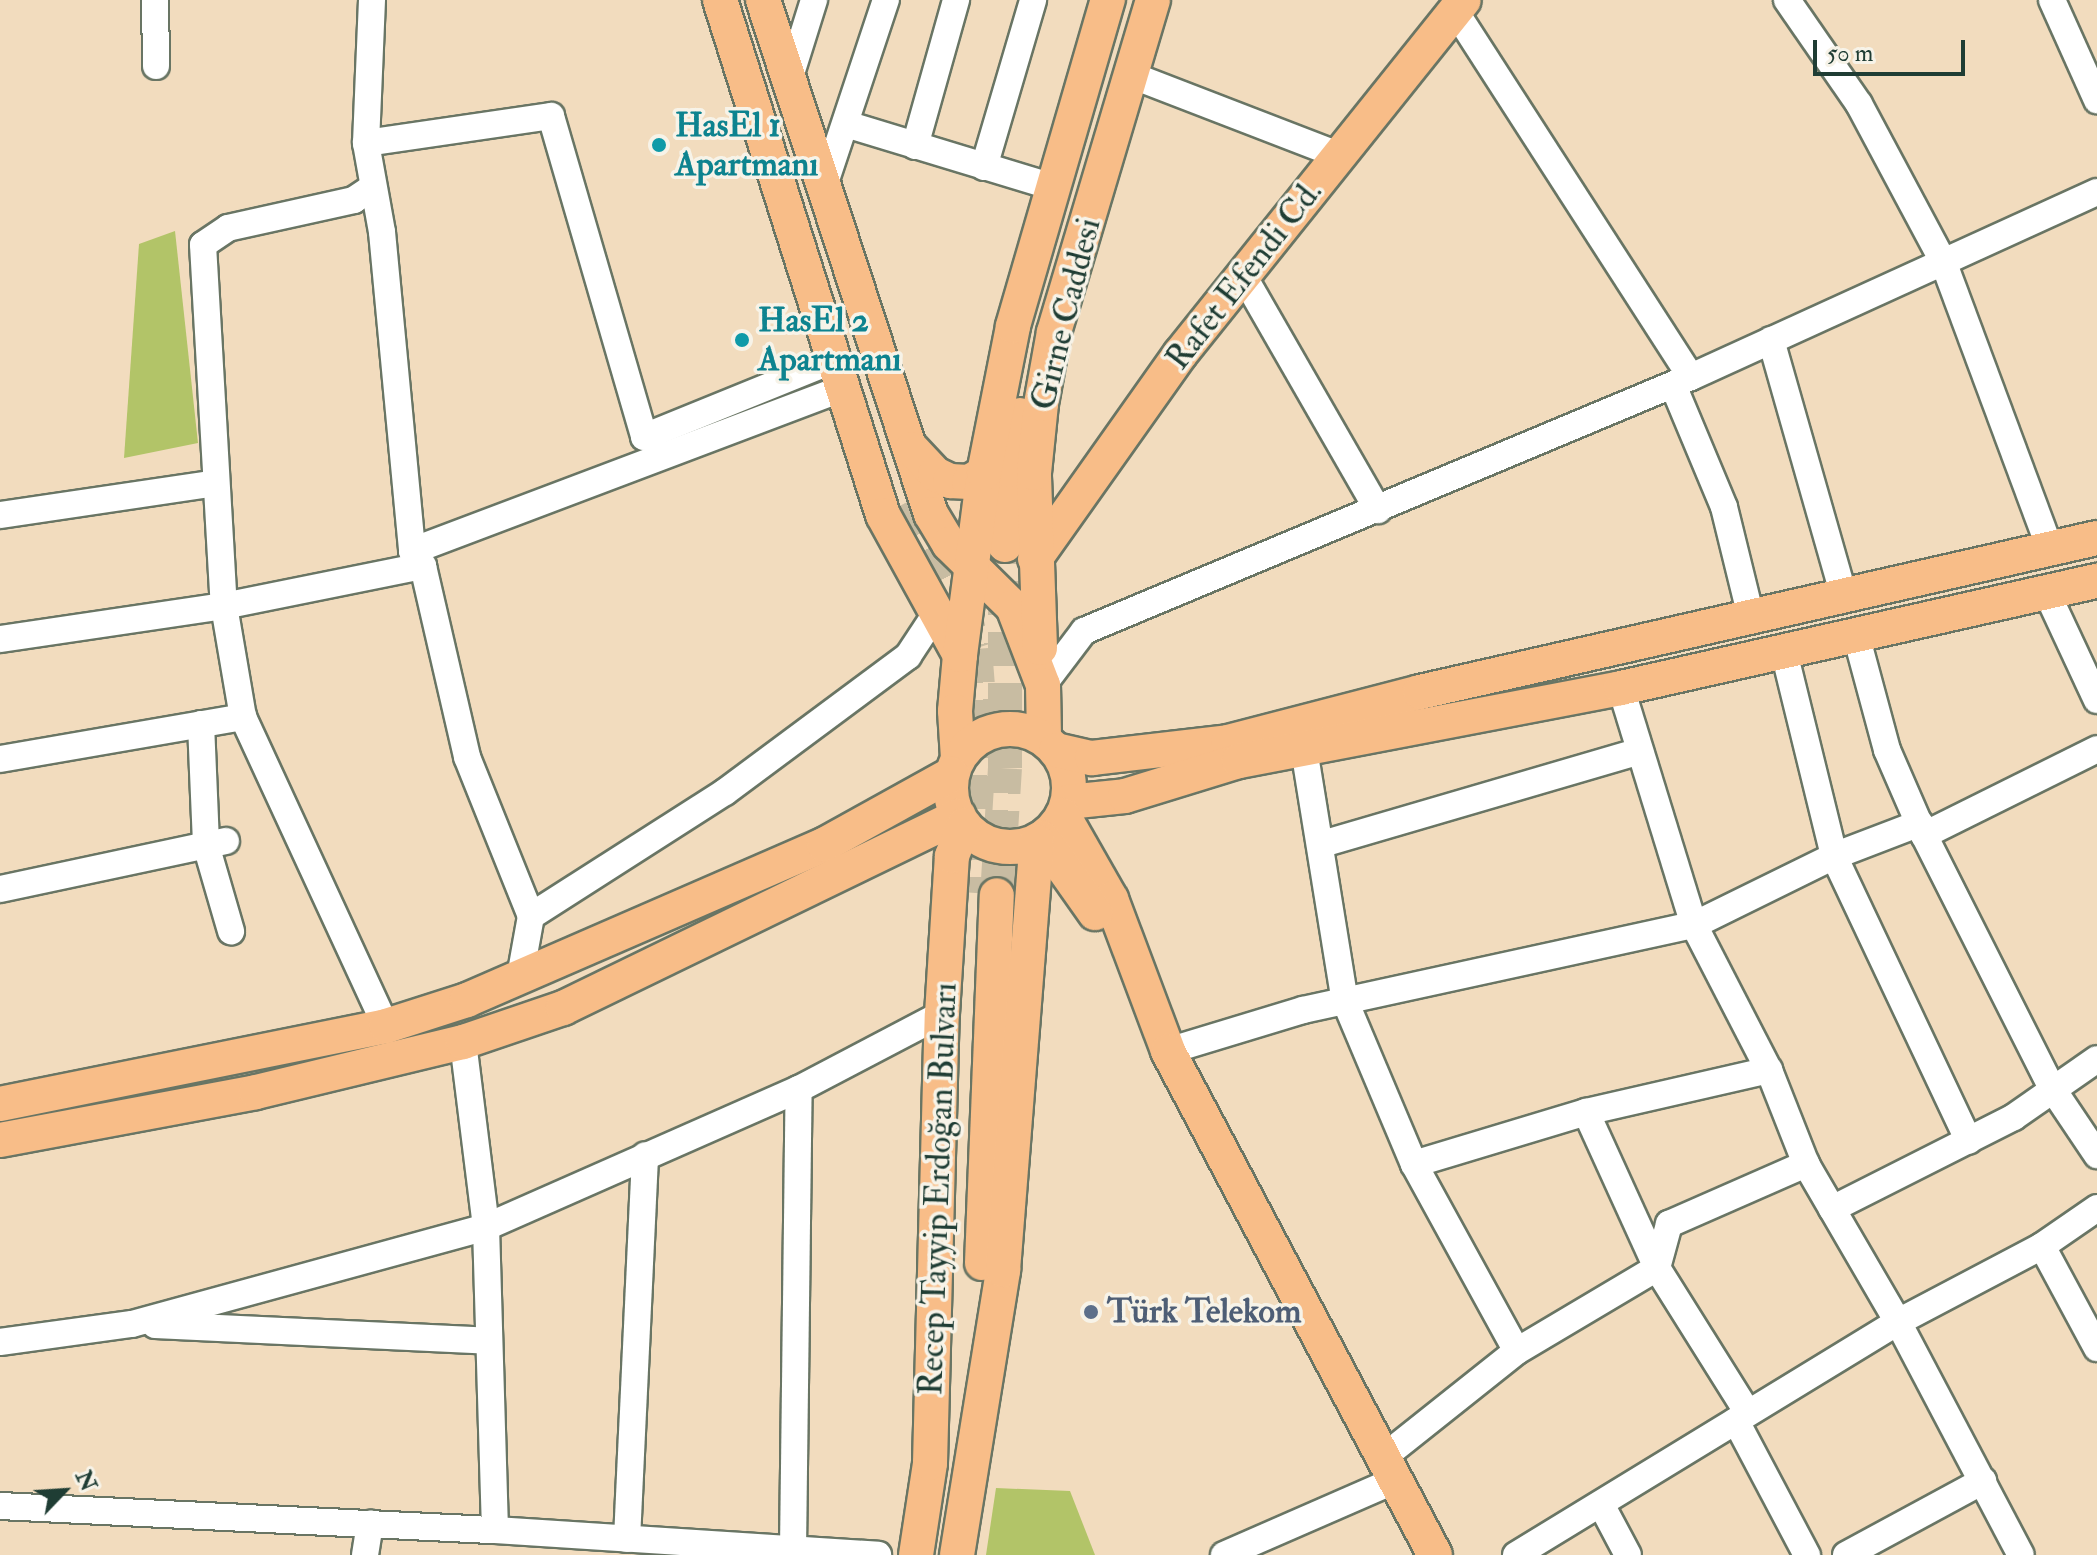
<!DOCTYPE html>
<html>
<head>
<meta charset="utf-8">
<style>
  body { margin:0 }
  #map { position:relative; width:2097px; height:1555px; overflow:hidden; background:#f2dcbe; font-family:"IM FELL Double Pica",serif }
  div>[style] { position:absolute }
  .green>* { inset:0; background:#b2c468 }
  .major-tunnel>* { height:34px; margin-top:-17px; transform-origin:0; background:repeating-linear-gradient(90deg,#c8bca2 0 34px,transparent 0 51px) }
  .roads { filter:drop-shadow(2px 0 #697564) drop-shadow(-2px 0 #697564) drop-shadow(0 2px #697564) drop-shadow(0 -2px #697564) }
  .minor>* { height:26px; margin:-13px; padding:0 13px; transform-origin:13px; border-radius:13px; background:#fff }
  .major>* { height:34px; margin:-17px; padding:0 17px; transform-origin:17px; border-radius:17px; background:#f8bd88 }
  .major>.ring { margin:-17px; padding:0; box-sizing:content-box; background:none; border:34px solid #f8bd88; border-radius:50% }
  .dots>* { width:22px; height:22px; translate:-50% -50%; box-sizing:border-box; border:4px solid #f7f3e8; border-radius:50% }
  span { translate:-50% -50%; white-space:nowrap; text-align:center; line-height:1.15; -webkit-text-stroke:7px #f7f3e8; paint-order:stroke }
  .culture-label { font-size:34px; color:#0d838f; font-weight:700 }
  .left { translate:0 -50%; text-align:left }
  .street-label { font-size:34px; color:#1f3d34 }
  .service-label { font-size:34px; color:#4e5e75; font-weight:700 }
  .north { position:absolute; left:24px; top:1451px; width:80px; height:80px; -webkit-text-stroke:6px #f7f3e8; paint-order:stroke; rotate:65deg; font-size:22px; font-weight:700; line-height:32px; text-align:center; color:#1f3d34 }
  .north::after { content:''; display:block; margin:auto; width:28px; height:36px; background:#1f3d34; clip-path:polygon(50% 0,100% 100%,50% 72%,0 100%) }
  .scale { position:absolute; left:1813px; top:40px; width:152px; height:36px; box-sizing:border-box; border:4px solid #1f3d34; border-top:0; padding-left:10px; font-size:24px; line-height:28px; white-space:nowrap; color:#1f3d34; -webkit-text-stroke:6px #f7f3e8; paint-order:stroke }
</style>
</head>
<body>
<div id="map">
  <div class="green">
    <i style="clip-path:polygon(175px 231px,198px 443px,124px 458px,139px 244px)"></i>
    <i style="clip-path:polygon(996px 1488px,1070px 1491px,1095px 1555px,986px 1555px)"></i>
  </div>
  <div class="major-tunnel">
    <i style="left:907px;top:502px;width:109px;rotate:61.6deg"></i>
    <i style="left:959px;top:598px;width:53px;rotate:72.6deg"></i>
    <i style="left:975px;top:649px;width:75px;rotate:85.4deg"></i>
    <i style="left:981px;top:724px;width:169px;rotate:93.7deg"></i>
    <i style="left:997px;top:895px;width:127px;rotate:-86.4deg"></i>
    <i style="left:1005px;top:768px;width:223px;rotate:-90deg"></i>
  </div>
  <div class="roads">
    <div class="minor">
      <i style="left:155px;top:0;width:66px;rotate:89.1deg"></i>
      <i style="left:372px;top:0;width:143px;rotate:92.4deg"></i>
      <i style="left:366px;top:143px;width:90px;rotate:79.8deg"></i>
      <i style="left:382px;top:232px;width:320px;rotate:84.6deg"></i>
      <i style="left:412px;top:551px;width:19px;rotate:54deg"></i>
      <i style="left:423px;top:566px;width:196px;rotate:77deg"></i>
      <i style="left:467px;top:757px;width:171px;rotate:68.1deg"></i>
      <i style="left:531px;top:916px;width:62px;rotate:100.2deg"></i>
      <i style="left:1787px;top:0;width:126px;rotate:55.3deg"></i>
      <i style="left:1859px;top:104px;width:178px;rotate:61.9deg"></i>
      <i style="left:1943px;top:261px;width:306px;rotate:69.6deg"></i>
      <i style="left:2052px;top:0;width:110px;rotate:65.8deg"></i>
      <i style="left:1455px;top:11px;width:435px;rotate:57.2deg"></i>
      <i style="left:1131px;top:75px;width:222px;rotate:21.1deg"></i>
      <i style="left:790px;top:77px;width:81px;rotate:-72.7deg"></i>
      <i style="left:846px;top:124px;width:216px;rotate:16.9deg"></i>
      <i style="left:366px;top:143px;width:187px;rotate:-8.3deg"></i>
      <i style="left:551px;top:116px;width:334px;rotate:73.8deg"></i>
      <i style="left:644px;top:437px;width:205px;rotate:-22.1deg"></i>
      <i style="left:915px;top:146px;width:152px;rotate:-74.3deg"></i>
      <i style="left:984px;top:167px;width:174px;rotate:-73.6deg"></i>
      <i style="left:824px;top:186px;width:196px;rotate:-71.6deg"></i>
      <i style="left:373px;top:187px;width:23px;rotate:146deg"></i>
      <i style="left:354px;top:200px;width:129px;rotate:167.5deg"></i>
      <i style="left:228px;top:228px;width:30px;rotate:146deg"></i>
      <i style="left:203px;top:245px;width:362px;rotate:86.7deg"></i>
      <i style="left:224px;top:606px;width:113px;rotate:80.3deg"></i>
      <i style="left:243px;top:717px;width:340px;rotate:65.2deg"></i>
      <i style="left:1244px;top:277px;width:269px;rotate:60.1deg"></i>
      <i style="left:1771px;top:340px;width:266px;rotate:74.1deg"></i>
      <i style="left:1673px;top:385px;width:132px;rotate:67.3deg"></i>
      <i style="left:1724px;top:507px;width:113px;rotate:76.2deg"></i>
      <i style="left:0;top:515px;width:218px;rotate:-8.4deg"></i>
      <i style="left:412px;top:551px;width:461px;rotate:-20.7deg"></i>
      <i style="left:2047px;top:593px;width:118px;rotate:65deg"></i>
      <i style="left:1856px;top:635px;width:119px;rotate:74.9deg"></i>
      <i style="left:1887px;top:750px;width:93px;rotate:66.5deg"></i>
      <i style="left:1924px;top:835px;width:284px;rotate:63.2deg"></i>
      <i style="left:2052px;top:1088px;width:81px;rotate:56.1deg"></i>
      <i style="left:0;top:639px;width:226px;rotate:-8.4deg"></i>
      <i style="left:224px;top:606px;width:203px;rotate:-11.4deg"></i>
      <i style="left:1784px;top:652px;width:210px;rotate:76.2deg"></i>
      <i style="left:1834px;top:856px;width:315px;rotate:64.7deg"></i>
      <i style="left:1043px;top:685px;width:68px;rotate:-52.8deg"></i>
      <i style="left:1084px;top:631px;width:658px;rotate:-22.71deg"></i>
      <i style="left:1691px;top:377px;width:446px;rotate:-24.5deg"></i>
      <i style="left:1621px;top:688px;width:248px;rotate:72.9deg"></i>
      <i style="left:1694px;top:925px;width:163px;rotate:62.7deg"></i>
      <i style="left:1769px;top:1070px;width:101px;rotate:68.5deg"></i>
      <i style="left:1806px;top:1164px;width:183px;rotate:59.8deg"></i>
      <i style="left:1898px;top:1322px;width:263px;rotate:62.2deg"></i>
      <i style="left:201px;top:724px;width:121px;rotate:87.6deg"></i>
      <i style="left:206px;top:845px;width:90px;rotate:73.8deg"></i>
      <i style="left:1304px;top:749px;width:255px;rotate:80.8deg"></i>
      <i style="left:1345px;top:1001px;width:177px;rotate:67.1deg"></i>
      <i style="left:1414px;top:1164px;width:213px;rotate:61.2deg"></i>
      <i style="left:0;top:759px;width:247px;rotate:-9.8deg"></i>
      <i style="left:1924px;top:835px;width:193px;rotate:-26.4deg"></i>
      <i style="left:1322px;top:844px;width:331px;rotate:-16.3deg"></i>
      <i style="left:0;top:889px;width:231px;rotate:-12deg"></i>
      <i style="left:531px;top:916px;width:230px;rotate:-32.6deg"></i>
      <i style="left:725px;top:792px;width:228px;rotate:-36.6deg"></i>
      <i style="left:908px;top:656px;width:53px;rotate:-56.6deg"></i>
      <i style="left:463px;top:1042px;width:186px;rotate:82.9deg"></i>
      <i style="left:486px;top:1227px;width:303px;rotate:88.3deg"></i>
      <i style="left:1168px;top:1051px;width:141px;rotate:-16.9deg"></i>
      <i style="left:1303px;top:1010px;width:400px;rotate:-12.3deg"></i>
      <i style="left:1694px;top:925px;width:156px;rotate:-26.2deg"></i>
      <i style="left:1834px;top:856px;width:92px;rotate:-21deg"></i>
      <i style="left:1586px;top:1112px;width:171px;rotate:65.5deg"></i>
      <i style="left:1657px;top:1268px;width:171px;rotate:57.9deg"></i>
      <i style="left:1414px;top:1164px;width:180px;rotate:-16.8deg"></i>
      <i style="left:1586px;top:1112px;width:188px;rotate:-12.9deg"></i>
      <i style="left:1832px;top:1209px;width:204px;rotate:-26.8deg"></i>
      <i style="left:2014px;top:1117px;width:101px;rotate:-34.9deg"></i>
      <i style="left:2042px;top:1246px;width:116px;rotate:61.7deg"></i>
      <i style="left:155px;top:1325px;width:334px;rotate:2.7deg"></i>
      <i style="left:0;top:1342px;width:133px;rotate:-7.8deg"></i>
      <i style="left:132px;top:1324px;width:367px;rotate:-15.3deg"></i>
      <i style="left:486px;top:1227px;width:342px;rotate:-23.8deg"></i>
      <i style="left:799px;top:1089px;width:161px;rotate:-27.7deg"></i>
      <i style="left:1736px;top:1421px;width:152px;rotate:62.1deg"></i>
      <i style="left:1385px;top:1456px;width:169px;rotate:-38.5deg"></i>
      <i style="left:1517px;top:1351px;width:163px;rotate:-30.7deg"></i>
      <i style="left:1657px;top:1268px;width:46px;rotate:-74.7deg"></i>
      <i style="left:1669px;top:1224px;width:150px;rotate:-23.7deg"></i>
      <i style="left:0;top:1506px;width:496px;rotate:2.8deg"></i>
      <i style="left:495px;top:1530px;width:384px;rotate:3.7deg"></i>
      <i style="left:1602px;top:1506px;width:55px;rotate:62deg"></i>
      <i style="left:627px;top:1539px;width:384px;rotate:-87.3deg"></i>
      <i style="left:793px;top:1549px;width:460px;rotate:-89.3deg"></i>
      <i style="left:365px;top:1555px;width:32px;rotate:-81deg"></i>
      <i style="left:1224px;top:1555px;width:188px;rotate:-23.6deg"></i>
      <i style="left:1516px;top:1555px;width:447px;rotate:-31.4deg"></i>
      <i style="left:1898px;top:1322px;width:163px;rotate:-27.8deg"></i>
      <i style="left:2042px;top:1246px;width:67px;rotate:-34.6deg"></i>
      <i style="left:1846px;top:1555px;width:156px;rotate:-28.4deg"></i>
    </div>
    <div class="major">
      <i style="left:720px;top:0;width:540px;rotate:72.44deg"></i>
      <i style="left:883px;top:515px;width:160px;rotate:61.2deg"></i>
      <i style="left:960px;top:655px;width:56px;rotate:95.1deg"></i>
      <i style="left:955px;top:711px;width:48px;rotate:86.4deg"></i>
      <i style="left:763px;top:0;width:541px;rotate:71.9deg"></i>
      <i style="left:931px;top:514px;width:35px;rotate:59deg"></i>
      <i style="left:949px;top:544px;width:90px;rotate:44.5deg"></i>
      <i style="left:1013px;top:607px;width:84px;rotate:69deg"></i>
      <i style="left:1043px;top:685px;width:54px;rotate:88.9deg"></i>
      <i style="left:912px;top:449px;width:34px;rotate:47deg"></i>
      <i style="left:935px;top:474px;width:17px;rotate:25deg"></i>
      <i style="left:950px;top:481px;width:19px;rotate:3deg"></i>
      <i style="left:969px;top:482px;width:17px;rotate:-31deg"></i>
      <i style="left:1005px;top:545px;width:75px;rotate:-86.9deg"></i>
      <i style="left:1009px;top:470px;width:56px;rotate:-78.7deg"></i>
      <i style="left:1035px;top:559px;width:252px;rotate:-54.7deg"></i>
      <i style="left:1181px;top:353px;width:452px;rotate:-51.3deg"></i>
      <i style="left:1040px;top:648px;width:175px;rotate:-92deg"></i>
      <i style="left:1034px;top:473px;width:69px;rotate:-84.2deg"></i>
      <i style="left:1041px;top:404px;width:73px;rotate:-79.8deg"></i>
      <i style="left:1054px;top:332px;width:346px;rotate:-73.4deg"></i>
      <i style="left:960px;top:655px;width:184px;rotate:-82.5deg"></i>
      <i style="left:984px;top:473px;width:150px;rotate:-78.8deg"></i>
      <i style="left:1013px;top:326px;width:340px;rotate:-73.8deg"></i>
      <i class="ring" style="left:951px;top:729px;width:84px;height:84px"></i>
      <i style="left:1056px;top:750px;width:37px;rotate:13deg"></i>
      <i style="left:1092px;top:758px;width:137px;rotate:-6.7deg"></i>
      <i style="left:1228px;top:742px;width:198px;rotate:-14.6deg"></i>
      <i style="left:1420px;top:692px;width:694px;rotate:-12.82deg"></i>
      <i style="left:1068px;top:802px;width:57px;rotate:-6deg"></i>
      <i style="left:1125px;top:796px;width:119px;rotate:-17.1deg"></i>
      <i style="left:1239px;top:761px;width:389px;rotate:-10.8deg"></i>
      <i style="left:1621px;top:688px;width:488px;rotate:-12.7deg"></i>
      <i style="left:1063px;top:815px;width:97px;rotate:60.3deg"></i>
      <i style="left:1111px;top:899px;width:162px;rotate:69.4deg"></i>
      <i style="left:1168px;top:1051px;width:570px;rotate:62.09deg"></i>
      <i style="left:1042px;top:838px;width:92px;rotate:54.8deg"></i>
      <i style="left:0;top:1104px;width:394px;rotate:-11.4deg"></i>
      <i style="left:386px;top:1026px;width:85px;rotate:-17.8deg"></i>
      <i style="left:467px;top:1000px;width:389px;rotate:-23.5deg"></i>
      <i style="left:824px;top:845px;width:146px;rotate:-29deg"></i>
      <i style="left:0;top:1140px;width:260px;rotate:-10.6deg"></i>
      <i style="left:256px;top:1092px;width:213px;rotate:-13.6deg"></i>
      <i style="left:463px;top:1042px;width:106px;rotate:-18.8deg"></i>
      <i style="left:563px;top:1008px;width:440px;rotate:-25.9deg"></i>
      <i style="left:982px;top:1263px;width:368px;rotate:-87.7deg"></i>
      <i style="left:916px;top:1555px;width:93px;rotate:-81.3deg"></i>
      <i style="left:930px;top:1463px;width:449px;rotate:-88.5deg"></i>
      <i style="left:942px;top:1014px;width:158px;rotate:-86.4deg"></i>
      <i style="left:952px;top:856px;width:33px;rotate:-69deg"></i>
      <i style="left:957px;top:1555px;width:289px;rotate:-80.8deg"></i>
      <i style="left:1003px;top:1270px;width:430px;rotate:-85.5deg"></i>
    </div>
  </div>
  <div class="dots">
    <i style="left:659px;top:145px;background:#0f9aa8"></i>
    <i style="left:742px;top:340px;background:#0f9aa8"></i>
    <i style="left:1091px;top:1312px;background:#5c6f8a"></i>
  </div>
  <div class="culture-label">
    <span class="left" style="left:675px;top:145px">HasEl 1<br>Apartmanı</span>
    <span class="left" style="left:758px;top:340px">HasEl 2<br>Apartmanı</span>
  </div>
  <div class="street-label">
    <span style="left:1244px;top:275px;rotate:-52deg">Rafet Efendi Cd.</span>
    <span style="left:1066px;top:314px;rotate:-76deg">Girne Caddesi</span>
    <span style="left:938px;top:1189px;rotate:-88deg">Recep Tayyip Erdoğan Bulvarı</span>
  </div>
  <div class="service-label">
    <span class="left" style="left:1107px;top:1312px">Türk Telekom</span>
  </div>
  <div class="north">N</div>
  <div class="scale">50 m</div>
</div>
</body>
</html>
